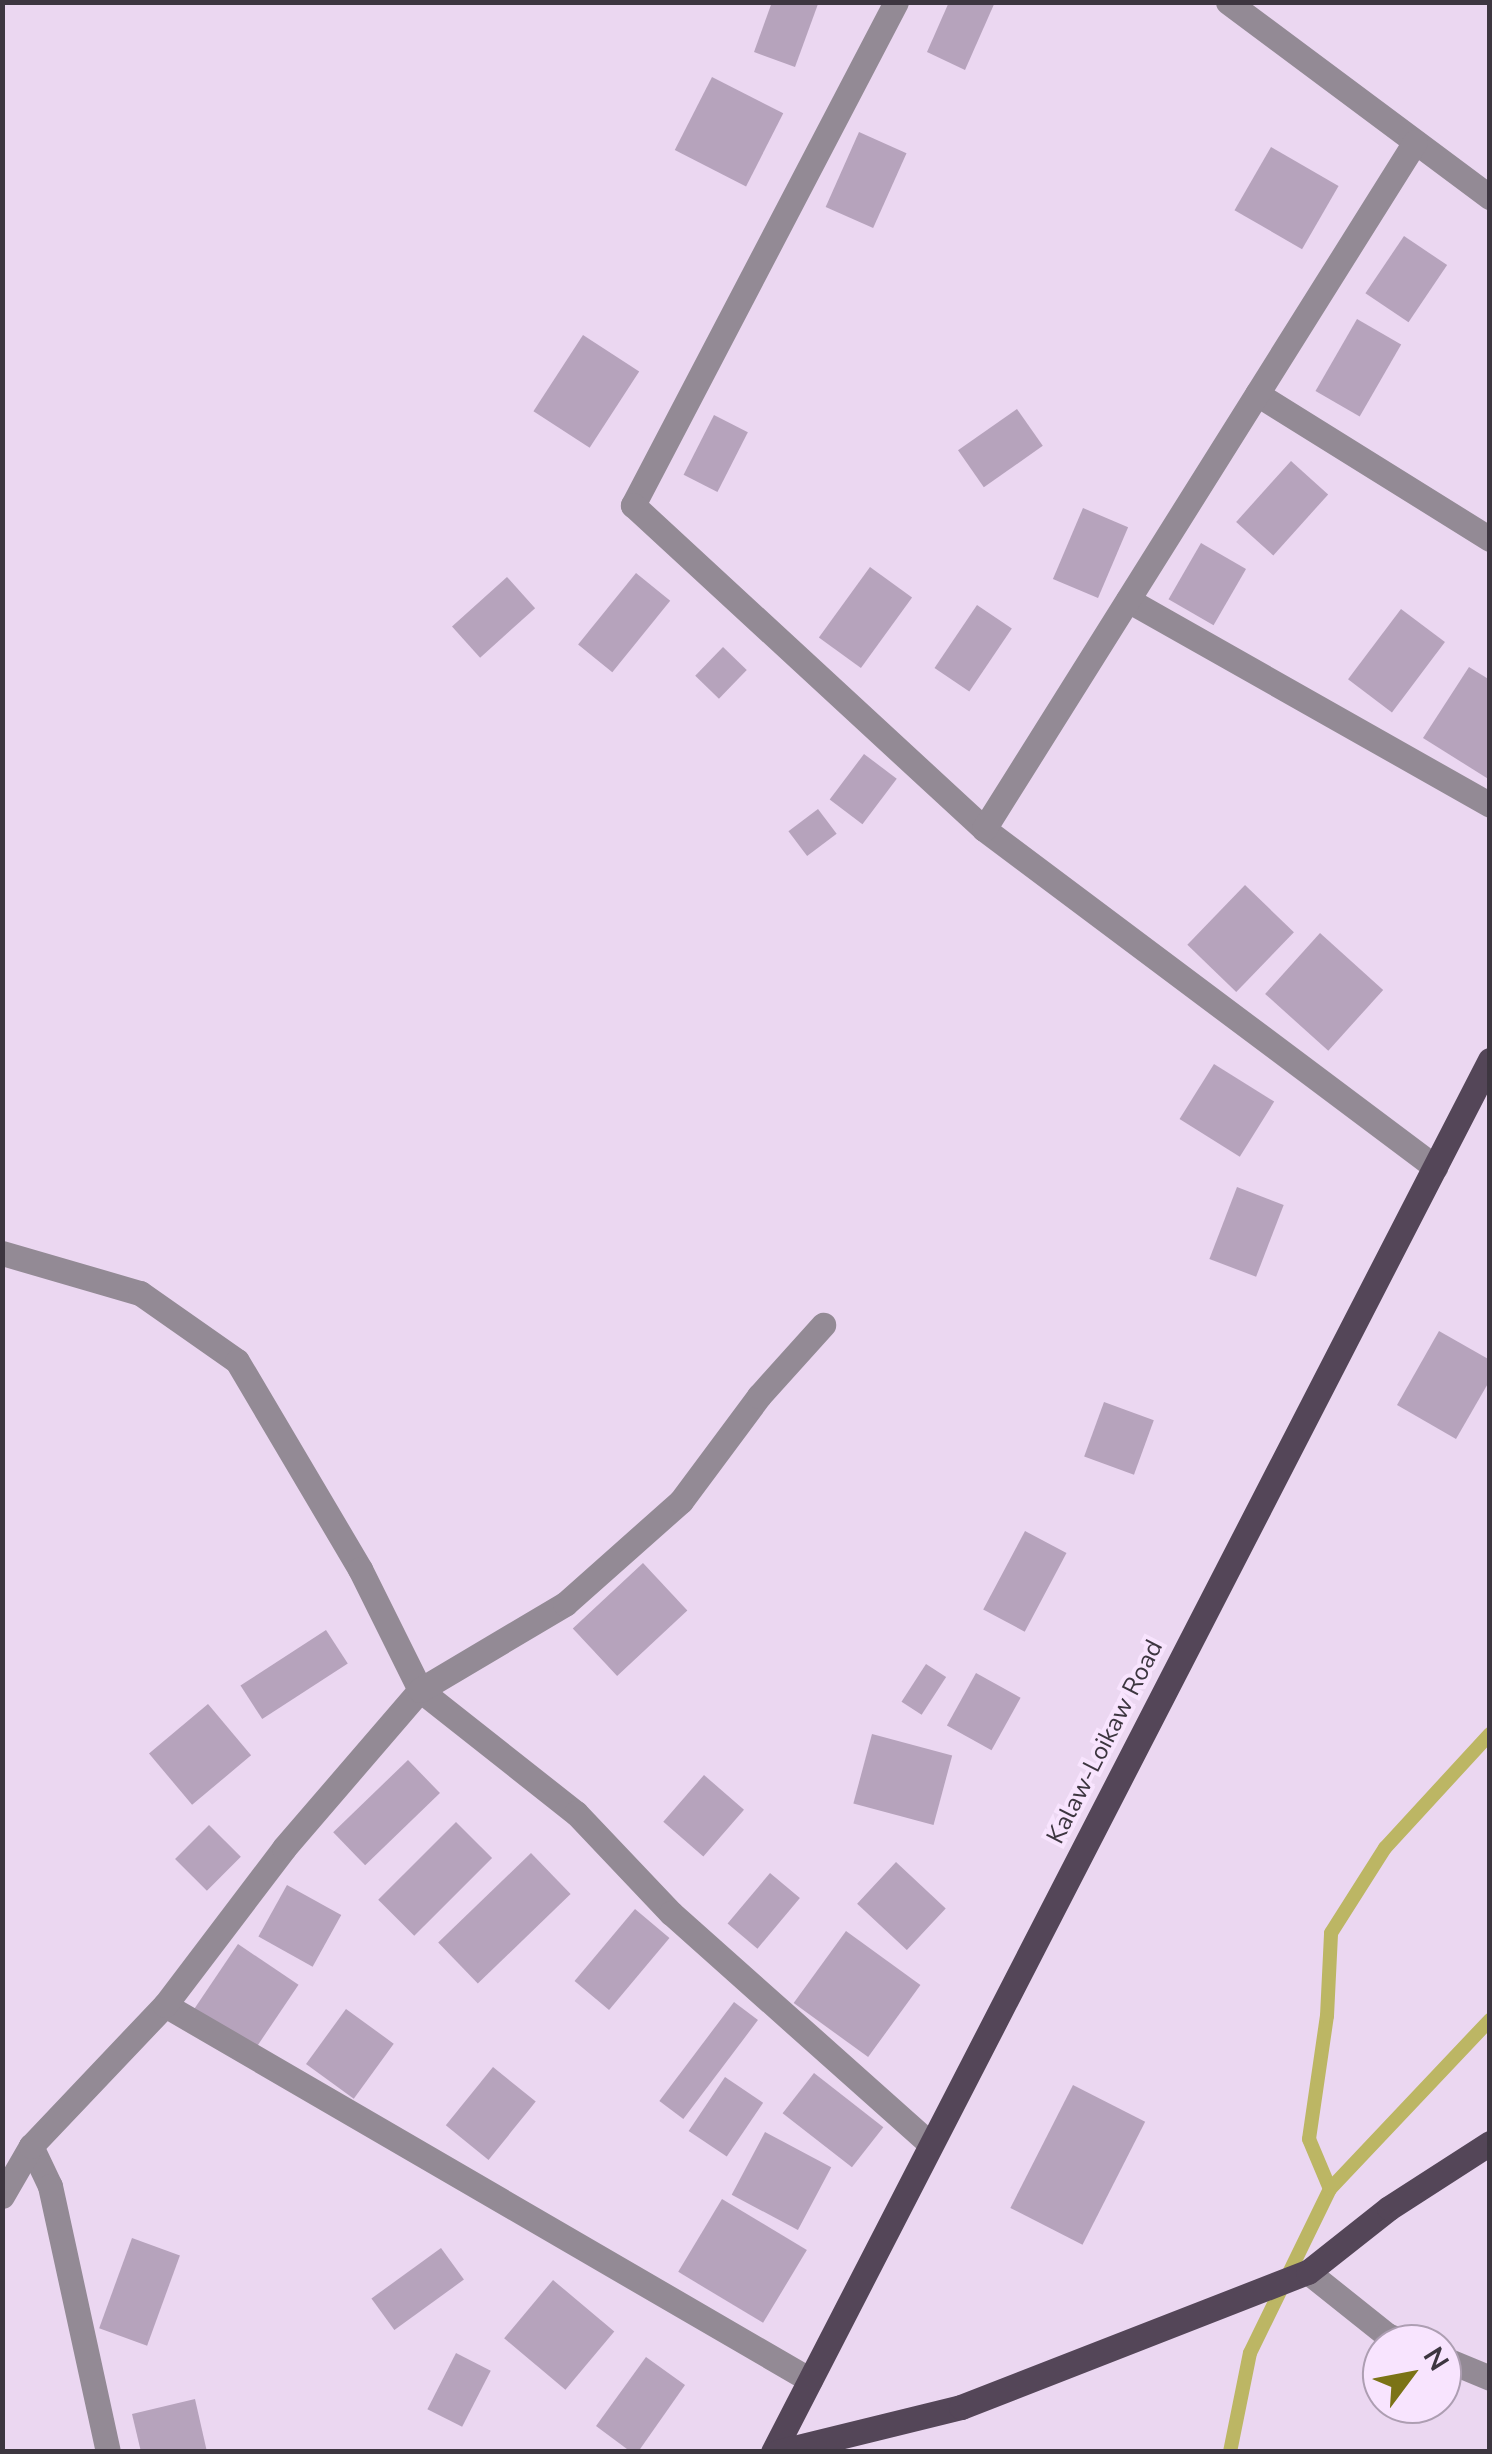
<!DOCTYPE html>
<html>
<head>
<meta charset="utf-8">
<style>
  body { margin:0 }
  #map { position:relative; width:1492px; height:2454px; overflow:hidden; background:#ebd7f1; font-family:"Nunito Sans",sans-serif }
  div>[style] { position:absolute }
  .stream>* { height:14px; margin:-7px; padding:0 7px; transform-origin:7px; border-radius:7px; background:#bcb664 }
  .building>* { inset:0; background:#b6a3bc; transform-origin:0 0 }
  .minor>* { height:25px; margin:-12.5px; padding:0 12.5px; transform-origin:12.5px; border-radius:12.5px; background:#938a95 }
  .major>* { height:25px; margin:-12.5px; padding:0 12.5px; transform-origin:12.5px; border-radius:12.5px; background:#544658 }
  span { translate:-50% -50%; white-space:nowrap; text-align:center; line-height:1.15; -webkit-text-stroke:8px #f8e4fe; paint-order:stroke }
  .street-label { font-size:25px; color:#3d3640 }
  .frame { position:absolute; inset:0; border:5px solid #3d3640; pointer-events:none }
  .north { position:absolute; left:1362px; top:2324px; width:100px; height:100px; box-sizing:border-box; background:#f8e4fe; border:2px solid #ad9eb2; border-radius:50%; rotate:58deg; font-size:28px; font-weight:700; line-height:40px; text-align:center; color:#3d3640 }
  .north::after { content:''; display:block; margin:auto; width:35px; height:45px; background:#7b7316; clip-path:polygon(50% 0,100% 100%,50% 72%,0 100%) }
</style>
</head>
<body>
<div id="map">
  <div class="stream">
    <i style="left:1330px;top:2189px;width:54px;rotate:-112.8deg"></i>
    <i style="left:1309px;top:2139px;width:124px;rotate:-81.7deg"></i>
    <i style="left:1327px;top:2016px;width:83px;rotate:-87.2deg"></i>
    <i style="left:1331px;top:1933px;width:101px;rotate:-57.6deg"></i>
    <i style="left:1385px;top:1848px;width:155px;rotate:-47.4deg"></i>
    <i style="left:1230px;top:2452px;width:101px;rotate:-78.6deg"></i>
    <i style="left:1250px;top:2353px;width:182px;rotate:-64deg"></i>
    <i style="left:1330px;top:2189px;width:233px;rotate:-46.6deg"></i>
  </div>
  <div class="building">
    <i style="clip-path:polygon(772px 2px,818px 4px,795px 67px,754px 52px)"></i>
    <i style="clip-path:polygon(949px 2px,995px 2px,965px 70px,927px 52px)"></i>
    <i style="left:712px;top:77px;width:80px;height:82px;rotate:27deg"></i>
    <i style="left:859px;top:132px;width:52px;height:82px;rotate:24deg"></i>
    <i style="left:1271px;top:147px;width:78px;height:73px;rotate:30deg"></i>
    <i style="left:1404px;top:236px;width:52px;height:69px;rotate:34deg"></i>
    <i style="left:1357px;top:319px;width:51px;height:83px;rotate:30deg"></i>
    <i style="left:583px;top:335px;width:67px;height:91px;rotate:33deg"></i>
    <i style="left:1017px;top:409px;width:45px;height:72px;rotate:55deg"></i>
    <i style="left:714px;top:415px;width:38px;height:67px;rotate:27deg"></i>
    <i style="left:1291px;top:461px;width:50px;height:82px;rotate:42deg"></i>
    <i style="left:1083px;top:508px;width:49px;height:77px;rotate:23deg"></i>
    <i style="left:1201px;top:543px;width:52px;height:65px;rotate:30deg"></i>
    <i style="left:870px;top:567px;width:52px;height:87px;rotate:36deg"></i>
    <i style="left:636px;top:573px;width:44px;height:92px;rotate:39deg"></i>
    <i style="left:507px;top:577px;width:42px;height:74px;rotate:48deg"></i>
    <i style="left:977px;top:605px;width:42px;height:76px;rotate:34deg"></i>
    <i style="left:1401px;top:609px;width:55px;height:88px;rotate:37deg"></i>
    <i style="left:723px;top:647px;width:33px;height:40px;rotate:44deg"></i>
    <i style="clip-path:polygon(1469px 667px,1490px 680px,1490px 780px,1423px 738px)"></i>
    <i style="left:864px;top:754px;width:41px;height:57px;rotate:37deg"></i>
    <i style="left:818px;top:809px;width:31px;height:37px;rotate:53deg"></i>
    <i style="left:1245px;top:885px;width:68px;height:83px;rotate:44deg"></i>
    <i style="left:1320px;top:933px;width:85px;height:82px;rotate:42deg"></i>
    <i style="left:1214px;top:1064px;width:71px;height:65px;rotate:32deg"></i>
    <i style="left:1237px;top:1187px;width:50px;height:77px;rotate:21deg"></i>
    <i style="clip-path:polygon(1439px 1331px,1490px 1360px,1490px 1380px,1456px 1439px,1397px 1405px)"></i>
    <i style="left:1104px;top:1402px;width:53px;height:58px;rotate:20deg"></i>
    <i style="left:1025px;top:1531px;width:47px;height:89px;rotate:28deg"></i>
    <i style="left:643px;top:1563px;width:65px;height:96px;rotate:47deg"></i>
    <i style="left:326px;top:1630px;width:40px;height:102px;rotate:57deg"></i>
    <i style="left:926px;top:1664px;width:24px;height:45px;rotate:33deg"></i>
    <i style="left:976px;top:1673px;width:51px;height:60px;rotate:29deg"></i>
    <i style="left:208px;top:1704px;width:67px;height:77px;rotate:50deg"></i>
    <i style="left:872px;top:1734px;width:83px;height:72px;rotate:15deg"></i>
    <i style="left:408px;top:1760px;width:46px;height:104px;rotate:46deg"></i>
    <i style="left:704px;top:1775px;width:53px;height:62px;rotate:41deg"></i>
    <i style="left:456px;top:1822px;width:51px;height:110px;rotate:45deg"></i>
    <i style="left:209px;top:1825px;width:45px;height:48px;rotate:45deg"></i>
    <i style="left:531px;top:1853px;width:57px;height:129px;rotate:46deg"></i>
    <i style="left:896px;top:1862px;width:68px;height:57px;rotate:43deg"></i>
    <i style="left:770px;top:1873px;width:39px;height:66px;rotate:40deg"></i>
    <i style="left:287px;top:1885px;width:62px;height:59px;rotate:29deg"></i>
    <i style="left:635px;top:1909px;width:45px;height:94px;rotate:40deg"></i>
    <i style="left:846px;top:1931px;width:92px;height:89px;rotate:36deg"></i>
    <i style="left:238px;top:1944px;width:73px;height:78px;rotate:34deg"></i>
    <i style="left:734px;top:2002px;width:30px;height:124px;rotate:37deg"></i>
    <i style="left:346px;top:2009px;width:59px;height:68px;rotate:36deg"></i>
    <i style="left:493px;top:2067px;width:55px;height:75px;rotate:39deg"></i>
    <i style="left:814px;top:2073px;width:88px;height:51px;rotate:38deg"></i>
    <i style="left:725px;top:2077px;width:46px;height:65px;rotate:34deg"></i>
    <i style="left:1073px;top:2085px;width:81px;height:138px;rotate:27deg"></i>
    <i style="left:765px;top:2132px;width:75px;height:71px;rotate:28deg"></i>
    <i style="left:722px;top:2199px;width:99px;height:85px;rotate:31deg"></i>
    <i style="left:132px;top:2238px;width:51px;height:96px;rotate:20deg"></i>
    <i style="left:441px;top:2248px;width:39px;height:86px;rotate:54deg"></i>
    <i style="left:553px;top:2280px;width:80px;height:76px;rotate:40deg"></i>
    <i style="left:456px;top:2353px;width:39px;height:63px;rotate:27deg"></i>
    <i style="clip-path:polygon(646px 2357px,685px 2385px,638px 2452px,631px 2452px,596px 2426px)"></i>
    <i style="clip-path:polygon(195px 2399px,207px 2452px,141px 2452px,132px 2414px)"></i>
  </div>
  <div class="minor">
    <i style="left:896px;top:2px;width:568px;rotate:117.6deg"></i>
    <i style="left:633px;top:505px;width:478px;rotate:42.7deg"></i>
    <i style="left:984px;top:829px;width:564px;rotate:36.85deg"></i>
    <i style="left:1228px;top:2px;width:327px;rotate:36.7deg"></i>
    <i style="left:1257px;top:394px;width:274px;rotate:31.9deg"></i>
    <i style="left:1128px;top:600px;width:416px;rotate:29.5deg"></i>
    <i style="left:984px;top:829px;width:811px;rotate:-57.9deg"></i>
    <i style="left:2px;top:1253px;width:144px;rotate:16.2deg"></i>
    <i style="left:140px;top:1293px;width:118px;rotate:35deg"></i>
    <i style="left:237px;top:1361px;width:242px;rotate:59.4deg"></i>
    <i style="left:360px;top:1569px;width:135px;rotate:63.6deg"></i>
    <i style="left:420px;top:1690px;width:199px;rotate:38.3deg"></i>
    <i style="left:576px;top:1813px;width:138px;rotate:46.5deg"></i>
    <i style="left:671px;top:1913px;width:348px;rotate:41.7deg"></i>
    <i style="left:165px;top:2005px;width:746px;rotate:30.17deg"></i>
    <i style="left:31px;top:2146px;width:44px;rotate:64.6deg"></i>
    <i style="left:50px;top:2186px;width:272px;rotate:77.7deg"></i>
    <i style="left:2px;top:2196px;width:58px;rotate:-59.9deg"></i>
    <i style="left:31px;top:2146px;width:195px;rotate:-46.5deg"></i>
    <i style="left:165px;top:2005px;width:197px;rotate:-52.8deg"></i>
    <i style="left:284px;top:1848px;width:208px;rotate:-49.3deg"></i>
    <i style="left:420px;top:1690px;width:169px;rotate:-30.7deg"></i>
    <i style="left:565px;top:1604px;width:155px;rotate:-41.6deg"></i>
    <i style="left:681px;top:1501px;width:131px;rotate:-53.4deg"></i>
    <i style="left:759px;top:1396px;width:96px;rotate:-48deg"></i>
    <i style="left:1308px;top:2272px;width:101px;rotate:38.6deg"></i>
    <i style="left:1387px;top:2335px;width:24px;rotate:22deg"></i>
    <i style="left:1442px;top:2358px;width:52px;rotate:22.6deg"></i>
  </div>
  <div class="major">
    <i style="left:773px;top:2452px;width:1566px;rotate:-62.75deg"></i>
    <i style="left:778px;top:2452px;width:188px;rotate:-13.8deg"></i>
    <i style="left:961px;top:2407px;width:372px;rotate:-21.3deg"></i>
    <i style="left:1308px;top:2272px;width:103px;rotate:-38.3deg"></i>
    <i style="left:1389px;top:2208px;width:120px;rotate:-32.8deg"></i>
  </div>
  <div class="street-label">
    <span style="left:1105px;top:1742px;rotate:-63deg">Kalaw-Loikaw Road</span>
  </div>
  <div class="frame"></div>
  <div class="north">N</div>
</div>
</body>
</html>
